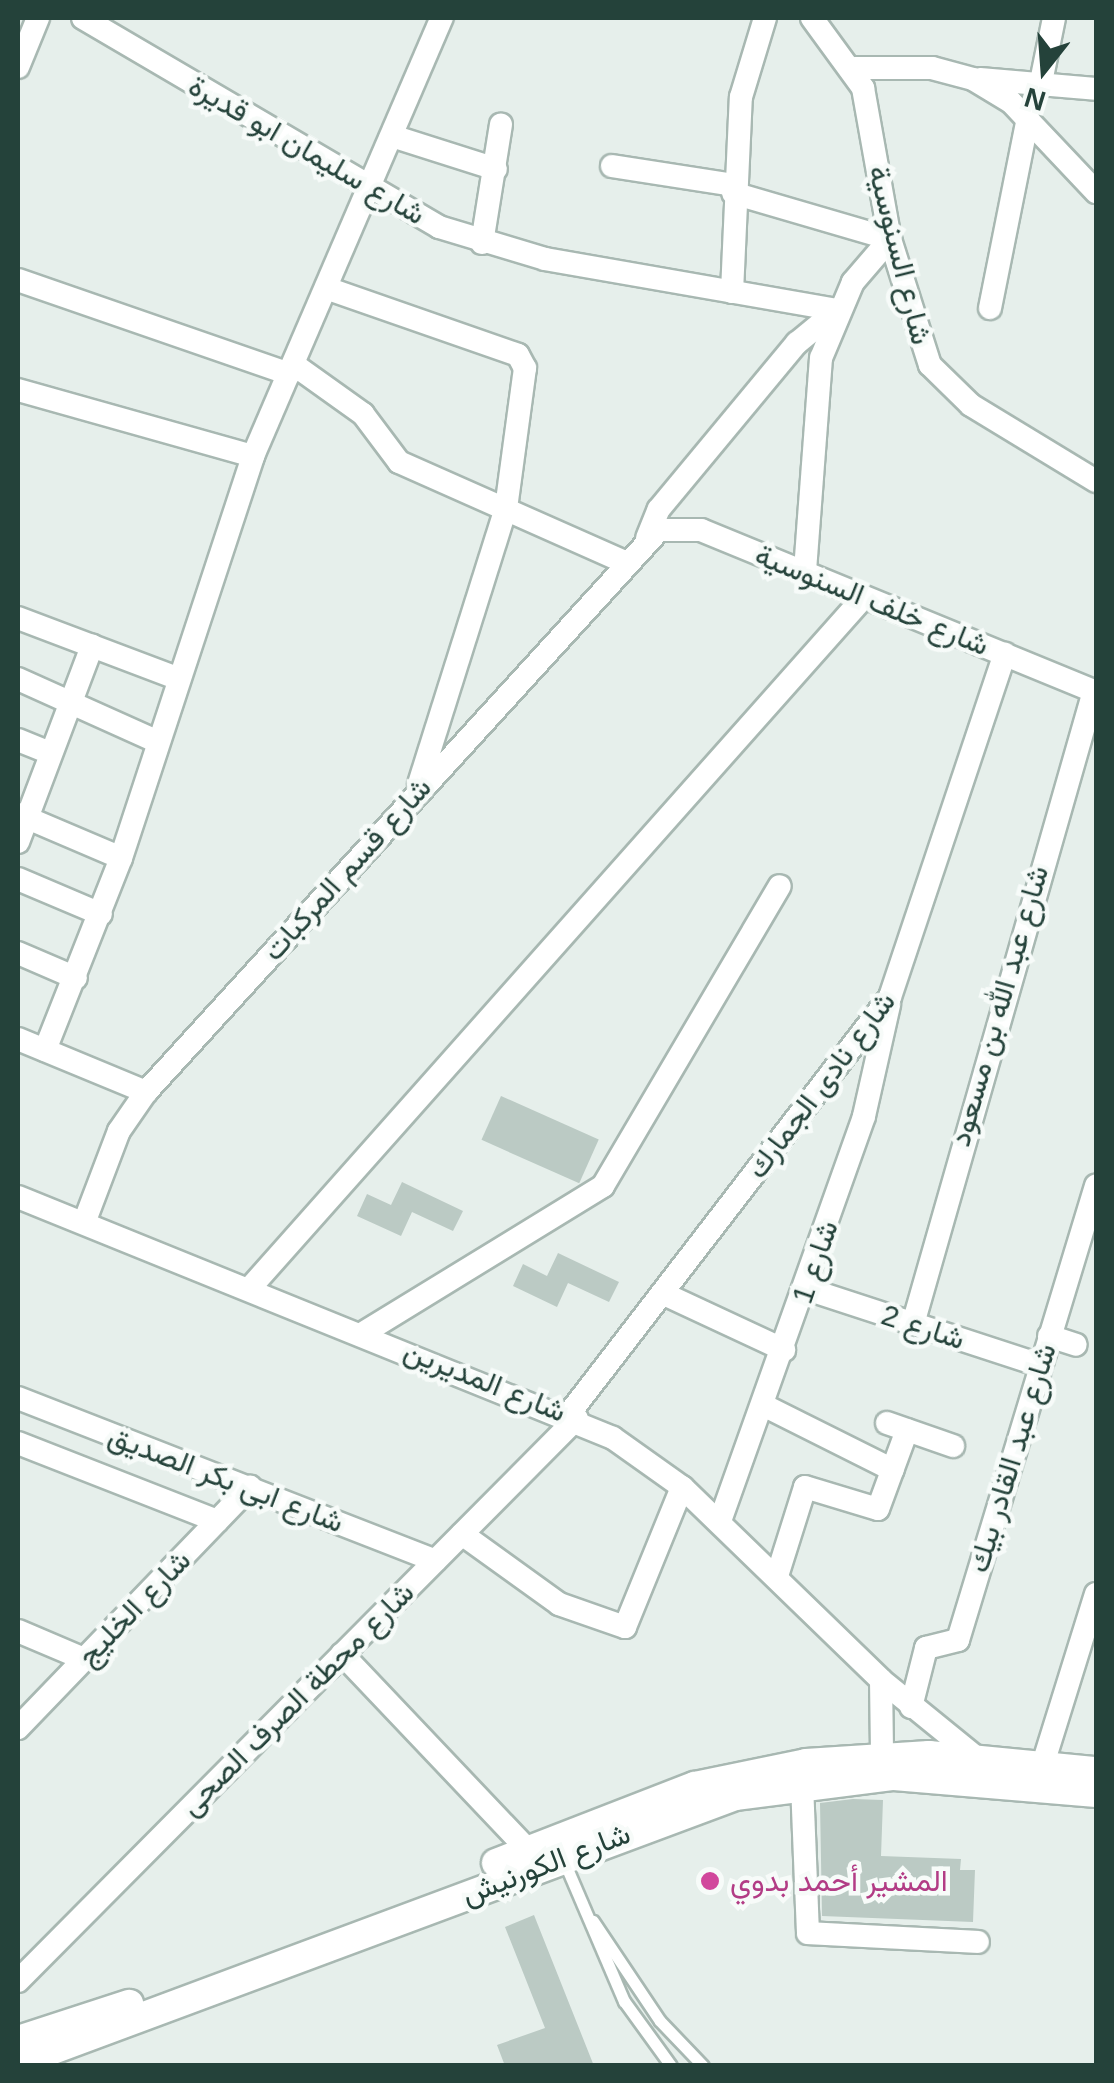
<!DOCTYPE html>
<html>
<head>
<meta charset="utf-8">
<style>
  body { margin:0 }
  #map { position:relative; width:1114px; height:2083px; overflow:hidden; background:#e6efeb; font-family:Arial,Vazirmatn,sans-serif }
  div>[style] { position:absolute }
  .building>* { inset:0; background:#bbcac4; transform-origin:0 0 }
  .roads { filter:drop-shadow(2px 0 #a8b8b2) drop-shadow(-2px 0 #a8b8b2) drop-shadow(0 2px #a8b8b2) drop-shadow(0 -2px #a8b8b2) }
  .service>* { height:11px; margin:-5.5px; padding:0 5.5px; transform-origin:5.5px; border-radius:5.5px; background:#fff }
  .minor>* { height:22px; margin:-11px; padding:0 11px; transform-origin:11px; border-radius:11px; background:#fff }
  .tertiary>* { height:28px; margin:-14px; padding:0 14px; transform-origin:14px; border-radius:14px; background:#fff }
  .dots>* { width:28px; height:28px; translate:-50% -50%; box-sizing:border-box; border:5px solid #f7fbf9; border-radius:50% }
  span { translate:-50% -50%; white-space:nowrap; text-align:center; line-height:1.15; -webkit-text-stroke:9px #f7fbf9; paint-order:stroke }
  .street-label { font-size:30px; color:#24423a }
  .hotel-label { font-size:30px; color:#b23c85 }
  .left { translate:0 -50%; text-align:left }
  .frame { position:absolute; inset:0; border:20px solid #24423a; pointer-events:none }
  .north { position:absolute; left:994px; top:20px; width:100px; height:100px; -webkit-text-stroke:8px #f7fbf9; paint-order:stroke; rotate:197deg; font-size:28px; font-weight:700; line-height:40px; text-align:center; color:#24423a }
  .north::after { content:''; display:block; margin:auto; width:35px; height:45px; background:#24423a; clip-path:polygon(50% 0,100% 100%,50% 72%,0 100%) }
</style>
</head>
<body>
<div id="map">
  <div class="building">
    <i style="left:501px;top:1096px;width:107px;height:48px;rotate:24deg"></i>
    <i style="clip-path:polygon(402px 1182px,463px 1211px,453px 1231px,412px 1212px,401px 1236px,357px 1216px,367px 1194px,391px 1205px)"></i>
    <i style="clip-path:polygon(558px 1253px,619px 1282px,609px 1302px,568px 1283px,557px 1307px,513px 1286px,523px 1264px,547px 1276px)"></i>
    <i style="clip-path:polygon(853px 1799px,883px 1800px,881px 1856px,961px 1859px,960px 1870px,975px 1870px,973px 1922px,822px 1916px,820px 1803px)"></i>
    <i style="clip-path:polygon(534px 1915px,594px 2066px,505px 2066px,497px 2045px,545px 2028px,505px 1927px)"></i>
  </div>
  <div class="roads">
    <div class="service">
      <i style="left:563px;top:1859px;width:155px;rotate:66.8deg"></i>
      <i style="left:624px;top:2001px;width:80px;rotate:54.1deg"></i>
      <i style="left:593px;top:1921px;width:120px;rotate:56.2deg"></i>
      <i style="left:660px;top:2021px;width:62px;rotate:46.3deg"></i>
    </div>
    <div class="minor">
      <i style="left:83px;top:18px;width:413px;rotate:30.4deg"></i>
      <i style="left:439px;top:227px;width:111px;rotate:16.8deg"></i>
      <i style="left:545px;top:259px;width:296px;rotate:9.9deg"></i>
      <i style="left:812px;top:18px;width:87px;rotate:53.9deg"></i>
      <i style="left:863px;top:88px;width:153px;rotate:79.9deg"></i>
      <i style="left:890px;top:239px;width:132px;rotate:72.4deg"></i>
      <i style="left:930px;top:365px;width:57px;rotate:44.3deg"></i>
      <i style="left:971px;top:405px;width:146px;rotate:31.3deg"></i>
      <i style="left:18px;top:67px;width:53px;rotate:-67.8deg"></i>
      <i style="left:855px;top:68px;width:77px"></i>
      <i style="left:932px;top:68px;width:42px;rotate:15deg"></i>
      <i style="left:973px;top:79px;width:44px;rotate:31.2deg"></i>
      <i style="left:1011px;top:102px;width:124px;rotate:46.6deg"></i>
      <i style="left:980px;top:79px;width:116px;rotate:4.9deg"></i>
      <i style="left:1041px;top:82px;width:65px;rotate:-78.5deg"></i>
      <i style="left:392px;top:136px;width:109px;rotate:17.6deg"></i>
      <i style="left:612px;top:166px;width:123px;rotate:8.9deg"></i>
      <i style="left:733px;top:193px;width:164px;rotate:16.3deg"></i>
      <i style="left:890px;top:239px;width:57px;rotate:130.7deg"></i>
      <i style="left:853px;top:282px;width:82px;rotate:112.8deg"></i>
      <i style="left:821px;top:358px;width:215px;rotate:94.3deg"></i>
      <i style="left:482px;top:243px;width:120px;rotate:-80.9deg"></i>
      <i style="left:18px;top:280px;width:287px;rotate:19.1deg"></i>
      <i style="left:326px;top:288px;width:203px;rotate:19.2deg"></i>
      <i style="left:518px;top:355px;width:15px;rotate:62deg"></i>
      <i style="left:525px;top:368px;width:141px;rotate:97.7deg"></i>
      <i style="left:506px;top:508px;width:289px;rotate:107.5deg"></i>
      <i style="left:732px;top:292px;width:195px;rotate:-87.4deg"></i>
      <i style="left:741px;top:97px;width:83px;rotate:-73.1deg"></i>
      <i style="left:990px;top:308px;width:194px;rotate:-78.7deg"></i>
      <i style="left:293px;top:364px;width:86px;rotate:35.5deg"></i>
      <i style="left:363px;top:414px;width:60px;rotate:53.1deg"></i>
      <i style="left:399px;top:462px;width:247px;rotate:23.9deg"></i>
      <i style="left:18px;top:390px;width:244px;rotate:15.7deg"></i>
      <i style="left:647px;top:538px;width:31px;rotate:-68deg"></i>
      <i style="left:659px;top:509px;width:216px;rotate:-50.3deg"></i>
      <i style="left:797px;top:343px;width:52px;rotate:-39.5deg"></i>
      <i style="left:18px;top:618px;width:170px;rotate:20.7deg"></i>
      <i style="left:18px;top:679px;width:154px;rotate:24.2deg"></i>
      <i style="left:18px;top:740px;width:35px;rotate:22deg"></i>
      <i style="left:18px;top:814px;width:112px;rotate:23.1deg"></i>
      <i style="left:18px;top:842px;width:210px;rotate:-69.3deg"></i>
      <i style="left:18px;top:879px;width:90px;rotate:22.9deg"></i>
      <i style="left:18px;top:953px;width:63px;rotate:23.3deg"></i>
      <i style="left:18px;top:1039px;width:139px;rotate:22.5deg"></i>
      <i style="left:45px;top:1050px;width:206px;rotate:-68.4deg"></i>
      <i style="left:121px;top:858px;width:423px;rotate:-71.8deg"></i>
      <i style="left:253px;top:456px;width:477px;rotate:-66.7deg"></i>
      <i style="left:18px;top:1197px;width:642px;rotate:22.05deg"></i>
      <i style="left:613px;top:1438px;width:85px;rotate:35.4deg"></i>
      <i style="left:682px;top:1487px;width:277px;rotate:44.1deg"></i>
      <i style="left:881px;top:1680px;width:124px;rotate:39.1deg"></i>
      <i style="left:84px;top:1223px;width:98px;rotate:-69.2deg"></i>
      <i style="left:119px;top:1131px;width:47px;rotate:-55.3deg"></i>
      <i style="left:146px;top:1092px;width:761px;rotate:-47.61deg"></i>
      <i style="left:659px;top:530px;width:42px"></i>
      <i style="left:701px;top:530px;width:427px;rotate:22.3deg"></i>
      <i style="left:250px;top:1288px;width:924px;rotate:-48.38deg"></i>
      <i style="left:807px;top:1289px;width:244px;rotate:18.1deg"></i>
      <i style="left:662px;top:1293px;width:135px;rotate:25deg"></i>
      <i style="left:913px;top:1324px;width:658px;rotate:-74.04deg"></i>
      <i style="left:365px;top:1332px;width:279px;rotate:-31.5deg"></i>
      <i style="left:603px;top:1186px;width:348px;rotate:-59.5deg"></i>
      <i style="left:1049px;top:1336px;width:28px;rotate:18deg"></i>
      <i style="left:18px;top:1398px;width:448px;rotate:21.3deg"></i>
      <i style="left:763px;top:1405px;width:145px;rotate:26.6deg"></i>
      <i style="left:569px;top:1414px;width:526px;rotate:-52.41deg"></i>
      <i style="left:890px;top:997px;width:362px;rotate:-71.5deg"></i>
      <i style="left:887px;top:1423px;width:70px;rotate:19.2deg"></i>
      <i style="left:18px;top:1443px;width:214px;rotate:21.4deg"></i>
      <i style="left:720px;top:1521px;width:430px;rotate:-70.4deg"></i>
      <i style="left:864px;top:1116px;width:114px;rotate:-77.3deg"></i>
      <i style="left:462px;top:1534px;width:120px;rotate:35.8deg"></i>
      <i style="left:559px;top:1604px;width:70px;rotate:19.2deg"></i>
      <i style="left:625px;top:1627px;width:151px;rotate:-67.8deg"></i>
      <i style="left:777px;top:1576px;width:93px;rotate:-72.5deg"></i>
      <i style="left:805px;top:1487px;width:76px;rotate:16.8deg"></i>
      <i style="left:878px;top:1509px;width:84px;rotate:-69.8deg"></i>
      <i style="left:18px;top:1631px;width:72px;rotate:23deg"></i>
      <i style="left:342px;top:1654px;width:270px;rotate:46.5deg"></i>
      <i style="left:881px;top:1680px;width:76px;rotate:89.2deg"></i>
      <i style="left:911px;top:1707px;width:61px;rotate:-75.7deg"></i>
      <i style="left:926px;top:1648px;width:33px;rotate:-14deg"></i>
      <i style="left:958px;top:1640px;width:475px;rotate:-73.1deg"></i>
      <i style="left:18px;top:1728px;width:335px;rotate:-46.1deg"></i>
      <i style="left:1043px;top:1764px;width:178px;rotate:-72.7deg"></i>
      <i style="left:802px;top:1784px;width:149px;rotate:87.7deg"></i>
      <i style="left:808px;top:1933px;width:170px;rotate:3deg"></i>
      <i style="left:18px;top:1981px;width:793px;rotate:-45.2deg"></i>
    </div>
    <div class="tertiary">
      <i style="left:496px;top:1863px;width:213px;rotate:-21.2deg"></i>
      <i style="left:695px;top:1786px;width:113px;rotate:-11.7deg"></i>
      <i style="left:806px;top:1763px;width:123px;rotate:-3.7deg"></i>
      <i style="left:929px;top:1755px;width:168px;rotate:5.5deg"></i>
      <i style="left:18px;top:2040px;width:117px;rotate:-18deg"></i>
      <i style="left:18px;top:2063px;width:765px;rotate:-20.42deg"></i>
      <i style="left:735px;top:1796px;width:160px;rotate:-7.2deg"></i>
      <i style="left:894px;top:1776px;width:203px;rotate:4.8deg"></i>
    </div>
  </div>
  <div class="dots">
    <i style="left:710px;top:1881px;background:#d1479c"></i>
  </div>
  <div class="street-label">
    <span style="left:307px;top:150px;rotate:30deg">شارع سليمان ابو قديرة</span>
    <span style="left:900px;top:255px;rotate:76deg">شارع السنوسية</span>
    <span style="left:872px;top:600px;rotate:22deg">شارع خلف السنوسية</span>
    <span style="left:347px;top:869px;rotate:-48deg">شارع قسم المركبات</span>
    <span style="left:999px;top:1006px;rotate:-74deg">شارع عبد الله بن مسعود</span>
    <span style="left:821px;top:1085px;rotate:-53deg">شارع نادى الجمارك</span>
    <span style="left:815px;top:1262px;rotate:-71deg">شارع 1</span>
    <span style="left:923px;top:1327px;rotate:18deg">شارع 2</span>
    <span style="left:485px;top:1381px;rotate:22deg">شارع المديرين</span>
    <span style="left:1012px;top:1458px;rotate:-73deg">شارع عبد القادر بيك</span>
    <span style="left:226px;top:1479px;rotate:21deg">شارع ابى بكر الصديق</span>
    <span style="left:134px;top:1608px;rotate:-46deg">شارع الخليج</span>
    <span style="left:297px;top:1699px;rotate:-45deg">شارع محطة الصرف الصحى</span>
    <span style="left:546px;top:1864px;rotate:-21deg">شارع الكورنيش</span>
  </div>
  <div class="hotel-label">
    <span class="left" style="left:730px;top:1881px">المشير أحمد بدوي</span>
  </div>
  <div class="frame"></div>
  <div class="north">N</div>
</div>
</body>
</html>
